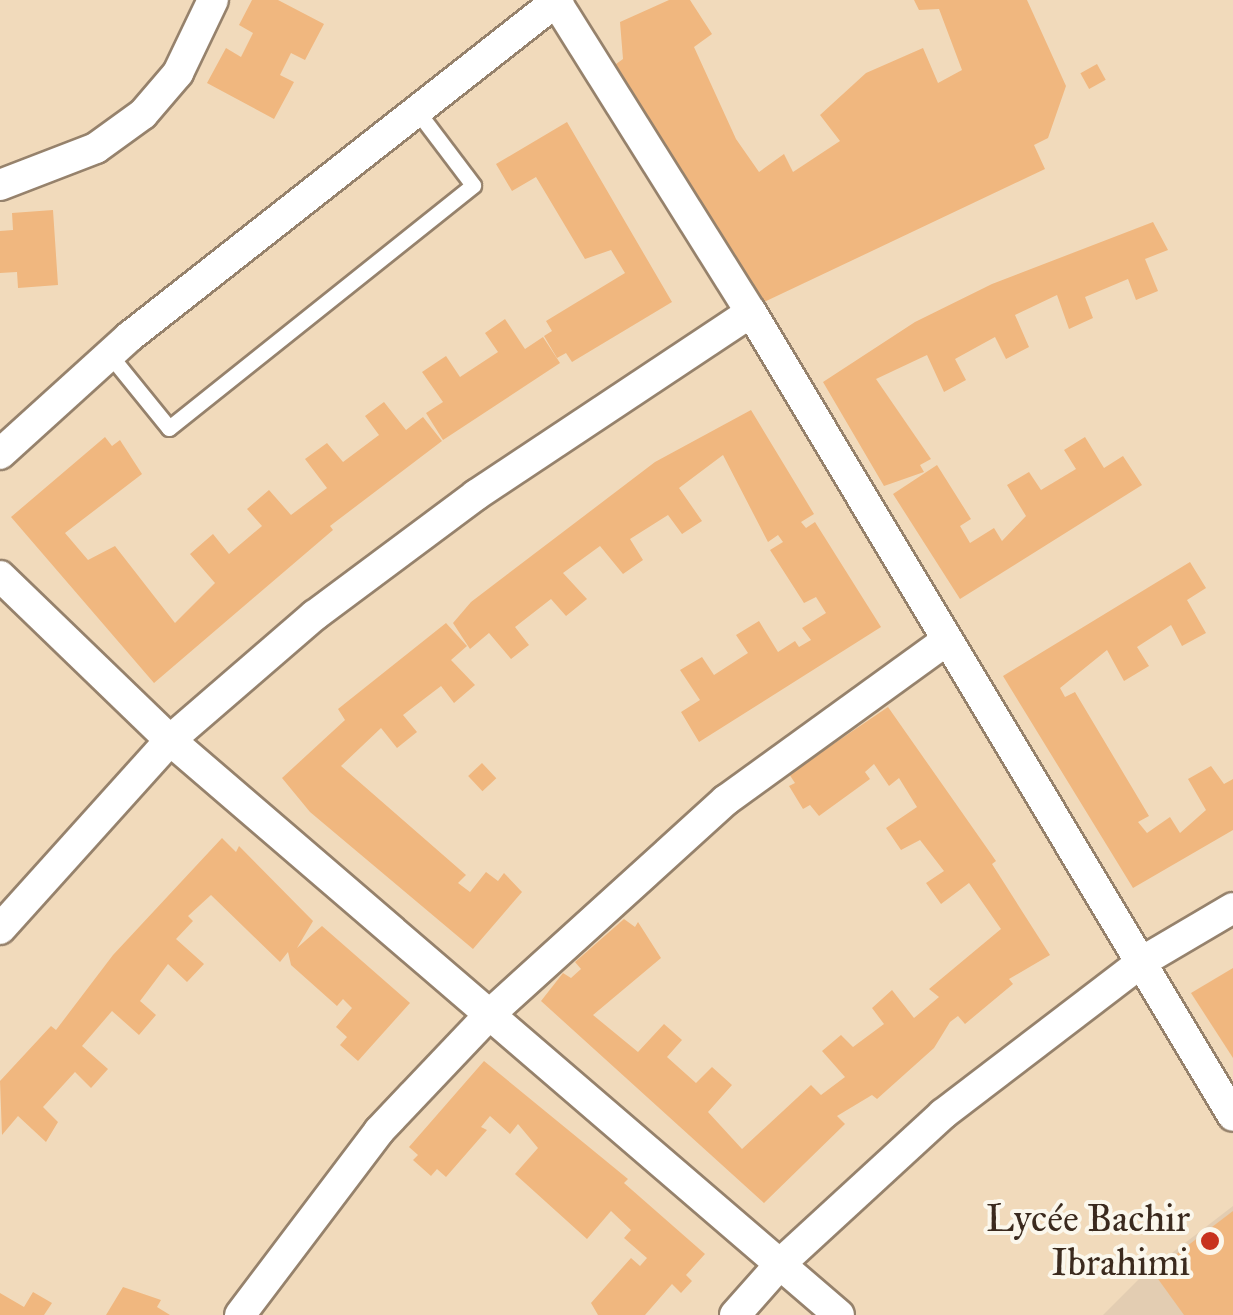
<!DOCTYPE html>
<html>
<head>
<meta charset="utf-8">
<style>
  body { margin:0 }
  #map { position:relative; width:1233px; height:1315px; overflow:hidden; background:#f1dabb; font-family:"IM FELL Great Primer",serif }
  div>[style] { position:absolute }
  .built>* { inset:0; background:#e3cdb2 }
  .building>* { inset:0; background:#f0b77f; transform-origin:0 0 }
  .roads { filter:drop-shadow(2px 0 #96826c) drop-shadow(-2px 0 #96826c) drop-shadow(0 2px #96826c) drop-shadow(0 -2px #96826c) }
  .lane>* { height:15px; margin:-7.5px; padding:0 7.5px; transform-origin:7.5px; border-radius:7.5px; background:#fff }
  .street>* { height:30px; margin:-15px; padding:0 15px; transform-origin:15px; border-radius:15px; background:#fff }
  .dots>* { width:28px; height:28px; translate:-50% -50%; box-sizing:border-box; border:5px solid #fbf7ec; border-radius:50% }
  span { translate:-50% -50%; white-space:nowrap; text-align:center; line-height:1.15; -webkit-text-stroke:8px #fbf7ec; paint-order:stroke }
  .poi-label { font-size:38px; color:#3b2a1e }
  .right { translate:-100% -50%; text-align:right }
</style>
</head>
<body>
<div id="map">
  <div class="built">
    <i style="clip-path:polygon(1233px 1206px,1233px 1315px,1103px 1315px,1142px 1276px)"></i>
  </div>
  <div class="building">
    <i style="clip-path:polygon(252px 0,278px 0,324px 24px,305px 60px,291px 53px,280px 75px,294px 82px,274px 119px,207px 83px,226px 48px,241px 57px,253px 33px,239px 25px)"></i>
    <i style="clip-path:polygon(669px 0,690px 0,712px 34px,694px 47px,736px 139px,759px 172px,784px 154px,793px 172px,840px 141px,820px 115px,866px 73px,923px 48px,938px 83px,962px 70px,939px 9px,919px 10px,914px 0,1027px 0,1066px 86px,1048px 138px,1034px 145px,1045px 169px,760px 304px,609px 69px,623px 59px,620px 22px)"></i>
    <i style="left:1097px;top:64px;width:18px;height:19px;rotate:61deg"></i>
    <i style="clip-path:polygon(567px 122px,672px 302px,572px 362px,566px 353px,557px 358px,544px 336px,552px 331px,546px 321px,625px 273px,611px 250px,585px 259px,536px 177px,512px 191px,496px 164px)"></i>
    <i style="clip-path:polygon(53px 210px,58px 285px,18px 288px,17px 272px,0 273px,0 231px,13px 230px,12px 213px)"></i>
    <i style="clip-path:polygon(1153px 222px,1168px 250px,1145px 259px,1158px 291px,1136px 300px,1128px 279px,1085px 297px,1093px 318px,1069px 329px,1057px 295px,1015px 315px,1029px 347px,1006px 359px,995px 337px,955px 359px,966px 380px,944px 392px,927px 355px,876px 379px,931px 459px,920px 465px,924px 472px,884px 486px,823px 382px,915px 322px,992px 284px)"></i>
    <i style="clip-path:polygon(505px 319px,525px 349px,543px 337px,560px 363px,443px 440px,426px 413px,443px 402px,422px 372px,446px 356px,460px 377px,498px 352px,485px 333px)"></i>
    <i style="clip-path:polygon(384px 402px,406px 430px,423px 417px,442px 441px,330px 526px,333px 530px,154px 683px,11px 517px,105px 437px,112px 446px,120px 440px,142px 474px,65px 533px,88px 560px,115px 546px,175px 623px,215px 583px,190px 554px,213px 534px,229px 554px,262px 526px,247px 509px,269px 490px,291px 515px,327px 488px,305px 459px,327px 443px,343px 462px,379px 435px,365px 416px)"></i>
    <i style="clip-path:polygon(751px 410px,814px 514px,801px 522px,806px 528px,815px 522px,881px 627px,699px 742px,681px 712px,700px 700px,680px 670px,702px 657px,714px 675px,748px 653px,736px 635px,759px 621px,778px 652px,795px 641px,799px 647px,811px 640px,802px 628px,826px 613px,816px 597px,804px 603px,770px 550px,783px 542px,778px 535px,768px 542px,723px 455px,679px 488px,702px 521px,682px 534px,668px 515px,630px 539px,643px 560px,623px 574px,600px 546px,563px 573px,587px 599px,566px 616px,551px 599px,515px 627px,529px 645px,511px 659px,489px 633px,470px 649px,453px 623px,471px 602px,655px 462px)"></i>
    <i style="clip-path:polygon(1085px 437px,1104px 468px,1123px 456px,1142px 485px,960px 599px,893px 494px,937px 465px,971px 519px,960px 526px,970px 543px,994px 528px,1002px 541px,1026px 516px,1007px 485px,1029px 472px,1041px 490px,1076px 469px,1064px 450px)"></i>
    <i style="clip-path:polygon(1190px 562px,1206px 588px,1187px 600px,1206px 633px,1182px 646px,1171px 625px,1137px 647px,1149px 666px,1124px 681px,1107px 650px,1060px 688px,1065px 697px,1075px 692px,1149px 816px,1138px 822px,1147px 833px,1170px 817px,1180px 833px,1206px 810px,1188px 779px,1211px 766px,1224px 784px,1233px 779px,1233px 830px,1133px 888px,1003px 676px)"></i>
    <i style="clip-path:polygon(446px 623px,467px 646px,451px 660px,475px 685px,454px 703px,441px 686px,403px 715px,417px 732px,397px 748px,381px 728px,341px 766px,466px 875px,458px 883px,470px 892px,486px 872px,498px 881px,504px 873px,522px 892px,473px 949px,310px 812px,282px 778px,345px 720px,338px 709px)"></i>
    <i style="clip-path:polygon(888px 707px,996px 861px,992px 864px,1050px 955px,1009px 979px,1013px 984px,965px 1024px,958px 1016px,950px 1022px,934px 1048px,877px 1099px,872px 1095px,837px 1116px,845px 1124px,764px 1203px,541px 1001px,563px 973px,571px 978px,581px 969px,575px 962px,624px 919px,635px 927px,638px 922px,661px 958px,593px 1015px,638px 1052px,664px 1024px,682px 1040px,667px 1057px,696px 1083px,712px 1067px,732px 1085px,708px 1112px,742px 1149px,811px 1085px,821px 1095px,845px 1077px,822px 1051px,841px 1035px,853px 1047px,884px 1024px,872px 1008px,892px 990px,914px 1018px,939px 997px,929px 989px,1001px 929px,969px 883px,941px 904px,926px 883px,944px 871px,920px 840px,901px 850px,886px 828px,917px 807px,899px 778px,889px 786px,874px 764px,865px 772px,870px 779px,819px 816px,810px 805px,803px 809px,789px 786px,795px 783px,789px 774px)"></i>
    <i style="left:482px;top:763px;width:21px;height:19px;rotate:47deg"></i>
    <i style="clip-path:polygon(222px 838px,236px 852px,239px 846px,313px 921px,297px 948px,322px 926px,410px 1003px,358px 1061px,340px 1045px,347px 1037px,336px 1027px,352px 1008px,343px 999px,337px 1006px,291px 965px,288px 952px,280px 962px,211px 895px,188px 916px,193px 921px,176px 939px,204px 964px,187px 982px,168px 964px,140px 1001px,156px 1015px,139px 1035px,112px 1011px,82px 1046px,108px 1069px,91px 1088px,75px 1072px,43px 1107px,58px 1122px,46px 1142px,18px 1116px,2px 1135px,0 1081px,51px 1026px,56px 1030px,113px 955px)"></i>
    <i style="clip-path:polygon(1233px 968px,1233px 1058px,1191px 993px)"></i>
    <i style="clip-path:polygon(484px 1061px,628px 1179px,624px 1183px,705px 1254px,686px 1275px,692px 1281px,681px 1293px,672px 1284px,645px 1315px,598px 1315px,591px 1303px,631px 1258px,640px 1266px,647px 1258px,624px 1238px,631px 1230px,611px 1211px,587px 1239px,515px 1174px,538px 1148px,518px 1124px,510px 1134px,490px 1116px,481px 1127px,487px 1130px,446px 1177px,437px 1169px,431px 1176px,413px 1160px,418px 1155px,409px 1147px)"></i>
    <i style="clip-path:polygon(1233px 1211px,1233px 1315px,1184px 1315px,1153px 1272px)"></i>
    <i style="clip-path:polygon(123px 1287px,161px 1300px,157px 1307px,170px 1315px,106px 1315px)"></i>
    <i style="clip-path:polygon(33px 1292px,52px 1303px,44px 1315px,0 1315px,0 1293px,24px 1307px)"></i>
  </div>
  <div class="roads">
    <div class="lane">
      <i style="left:109px;top:354px;width:95px;rotate:51deg"></i>
      <i style="left:169px;top:428px;width:389px;rotate:-38.6deg"></i>
      <i style="left:473px;top:185px;width:98px;rotate:-127.1deg"></i>
    </div>
    <div class="street">
      <i style="left:555px;top:0;width:368px;rotate:57.9deg"></i>
      <i style="left:751px;top:312px;width:937px;rotate:59.06deg"></i>
      <i style="left:0;top:185px;width:103px;rotate:-21.1deg"></i>
      <i style="left:96px;top:148px;width:58px;rotate:-35.9deg"></i>
      <i style="left:143px;top:114px;width:54px;rotate:-49.5deg"></i>
      <i style="left:178px;top:73px;width:81px;rotate:-64.4deg"></i>
      <i style="left:0;top:454px;width:174px;rotate:-42.2deg"></i>
      <i style="left:129px;top:337px;width:546px;rotate:-38.15deg"></i>
      <i style="left:0;top:576px;width:236px;rotate:44deg"></i>
      <i style="left:170px;top:740px;width:882px;rotate:40.68deg"></i>
      <i style="left:0;top:929px;width:254px;rotate:-48deg"></i>
      <i style="left:170px;top:740px;width:191px;rotate:-40.8deg"></i>
      <i style="left:315px;top:615px;width:201px;rotate:-36.7deg"></i>
      <i style="left:476px;top:495px;width:330px;rotate:-33.6deg"></i>
      <i style="left:240px;top:1315px;width:231px;rotate:-52.9deg"></i>
      <i style="left:379px;top:1131px;width:161px;rotate:-46.5deg"></i>
      <i style="left:490px;top:1014px;width:319px;rotate:-42.2deg"></i>
      <i style="left:726px;top:800px;width:271px;rotate:-35.9deg"></i>
      <i style="left:735px;top:1315px;width:69px;rotate:-48.5deg"></i>
      <i style="left:781px;top:1263px;width:220px;rotate:-42.6deg"></i>
      <i style="left:943px;top:1114px;width:252px;rotate:-37.4deg"></i>
      <i style="left:1143px;top:961px;width:104px;rotate:-30.5deg"></i>
    </div>
  </div>
  <div class="dots">
    <i style="left:1210px;top:1241px;background:#c8321e"></i>
  </div>
  <div class="poi-label">
    <span class="right" style="left:1190px;top:1241px">Lycée Bachir<br>Ibrahimi</span>
  </div>
</div>
</body>
</html>
